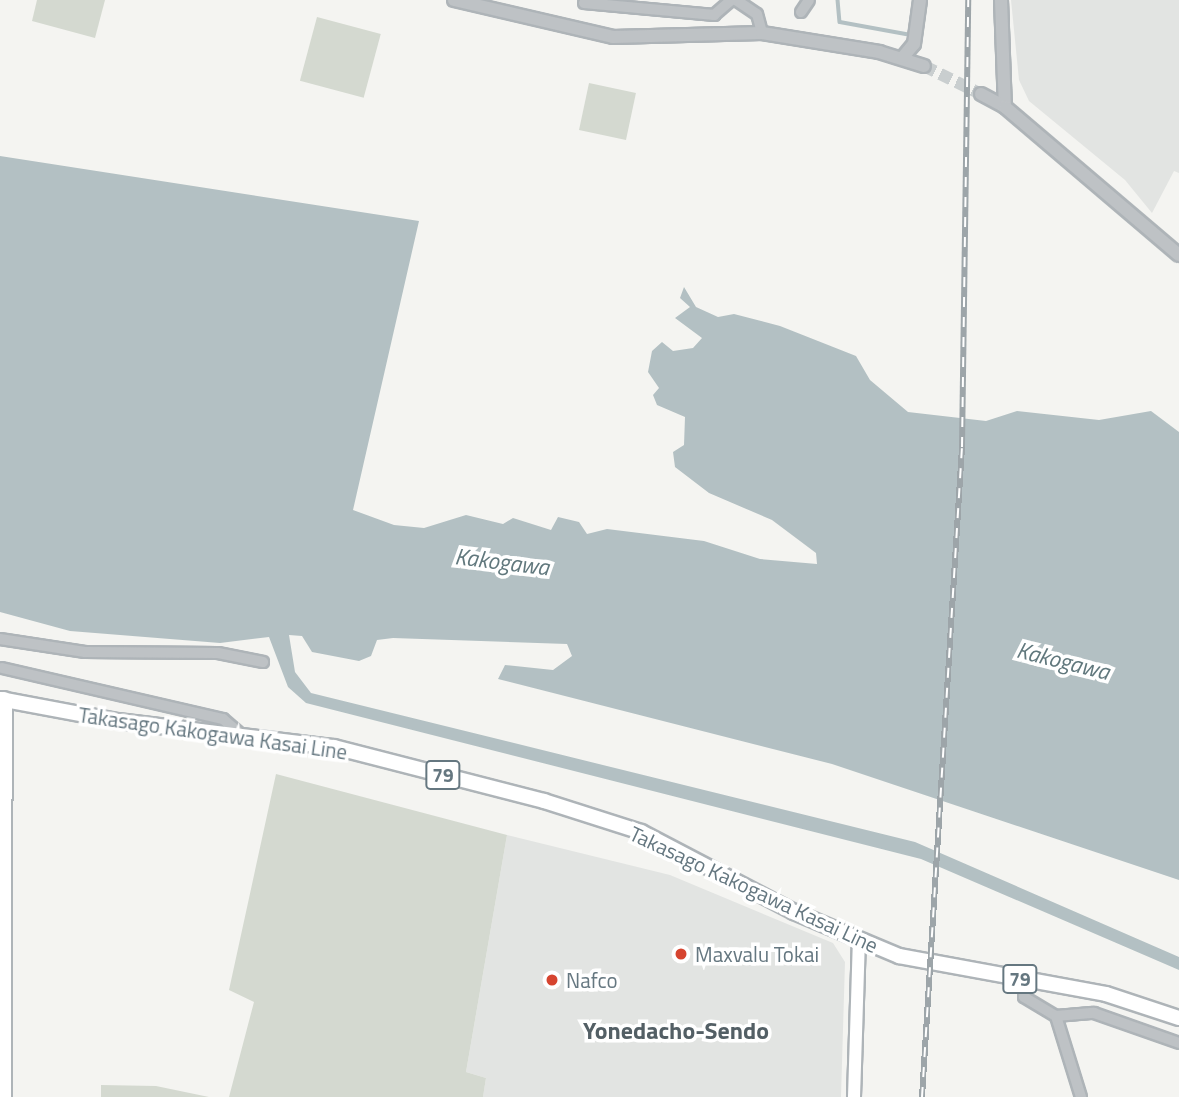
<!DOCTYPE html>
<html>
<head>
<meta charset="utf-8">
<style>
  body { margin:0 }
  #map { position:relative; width:1179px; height:1097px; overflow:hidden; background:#f4f4f1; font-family:"Titillium Web",sans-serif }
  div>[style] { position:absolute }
  .built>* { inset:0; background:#e2e4e2 }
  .green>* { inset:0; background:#d4d9d0; transform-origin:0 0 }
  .water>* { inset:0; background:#b3c0c3 }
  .stream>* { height:3.5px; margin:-1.75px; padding:0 1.75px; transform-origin:1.75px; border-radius:1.75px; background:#b3c0c3 }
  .tertiary-tunnel>* { height:12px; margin-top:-6px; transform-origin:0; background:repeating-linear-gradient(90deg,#c9cecf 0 12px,transparent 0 18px) }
  .roads { filter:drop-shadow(2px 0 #aeb4b8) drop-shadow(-2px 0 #aeb4b8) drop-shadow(0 2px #aeb4b8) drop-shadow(0 -2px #aeb4b8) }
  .minor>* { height:10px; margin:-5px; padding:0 5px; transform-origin:5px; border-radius:5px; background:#bec2c5 }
  .tertiary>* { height:12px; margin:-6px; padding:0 6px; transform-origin:6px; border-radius:6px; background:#bec2c5 }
  .secondary>* { height:12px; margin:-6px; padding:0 6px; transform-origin:6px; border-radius:6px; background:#fff }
  .primary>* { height:14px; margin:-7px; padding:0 7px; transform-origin:7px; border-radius:7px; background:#fff }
  .trunk>* { height:16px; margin:-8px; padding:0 8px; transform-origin:8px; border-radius:8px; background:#fff }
  .rail>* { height:6px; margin-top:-3px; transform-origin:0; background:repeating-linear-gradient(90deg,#fff 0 10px,#9da5a9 0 20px); box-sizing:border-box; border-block:2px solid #9da5a9 }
  .dots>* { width:19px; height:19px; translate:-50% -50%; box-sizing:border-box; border:4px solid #fff; border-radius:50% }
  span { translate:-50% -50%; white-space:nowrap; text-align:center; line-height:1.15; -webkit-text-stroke:7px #fff; paint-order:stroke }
  .shield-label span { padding:2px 5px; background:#fff; border:2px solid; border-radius:5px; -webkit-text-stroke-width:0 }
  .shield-label { font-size:19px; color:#657780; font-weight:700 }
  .street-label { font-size:21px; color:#657780 }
  .poi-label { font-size:21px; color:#657780 }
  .left { translate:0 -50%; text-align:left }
  .water-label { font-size:23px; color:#61787d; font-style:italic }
  .quarter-label { font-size:24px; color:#535f65; font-weight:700 }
</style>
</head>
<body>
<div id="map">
  <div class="built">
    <i style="clip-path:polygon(1011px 0,1179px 0,1179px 173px,1174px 171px,1152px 213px,1125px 180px,1029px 101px,1019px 80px)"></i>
    <i style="clip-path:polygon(507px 835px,670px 875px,833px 943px,845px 962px,841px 1097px,483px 1097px,486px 1078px,466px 1072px)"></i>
  </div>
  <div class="green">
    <i style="clip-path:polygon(37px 0,105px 0,95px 38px,32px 21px)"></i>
    <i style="left:317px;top:17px;width:66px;height:66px;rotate:15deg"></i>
    <i style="left:589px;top:83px;width:48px;height:48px;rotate:12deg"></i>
    <i style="clip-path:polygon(276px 774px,507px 835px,466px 1072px,486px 1078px,483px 1097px,229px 1097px,254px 1002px,229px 990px)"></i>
    <i style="clip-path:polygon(101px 1085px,156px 1086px,209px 1097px,101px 1097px)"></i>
  </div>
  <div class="water">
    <i style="clip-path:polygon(0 156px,419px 221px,353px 510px,394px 525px,424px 528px,466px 515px,503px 524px,513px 518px,551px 530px,558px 517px,579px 522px,587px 534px,607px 529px,704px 541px,760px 559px,817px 564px,816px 553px,772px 520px,709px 493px,675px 467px,673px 452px,684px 445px,685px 417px,657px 405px,653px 395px,659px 388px,648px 372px,652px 351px,662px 342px,673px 351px,693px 348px,702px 338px,675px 318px,690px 307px,680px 298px,684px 287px,696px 307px,718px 317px,734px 314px,780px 326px,856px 356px,870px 380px,908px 412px,986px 421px,1017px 411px,1099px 420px,1151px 411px,1179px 432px,1179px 880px,832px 764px,498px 679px,505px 665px,553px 670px,572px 656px,567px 644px,393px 638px,377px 640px,371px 656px,359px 661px,312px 652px,302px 636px,289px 635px,295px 672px,311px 693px,915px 842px,1179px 957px,1179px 970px,921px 859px,306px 703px,288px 687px,269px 637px,220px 643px,70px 631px,0 612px)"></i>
  </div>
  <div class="stream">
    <i style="left:838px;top:0;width:22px;rotate:85deg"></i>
    <i style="left:840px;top:22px;width:72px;rotate:10.4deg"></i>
  </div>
  <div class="tertiary-tunnel">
    <i style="left:924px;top:66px;width:64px;rotate:26.2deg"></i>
  </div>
  <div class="roads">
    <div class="minor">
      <i style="left:736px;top:0;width:25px;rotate:34deg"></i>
      <i style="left:757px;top:14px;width:20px;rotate:75deg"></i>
      <i style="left:584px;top:3px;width:131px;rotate:5.3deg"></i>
      <i style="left:714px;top:15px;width:23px;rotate:-41deg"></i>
      <i style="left:801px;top:12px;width:14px;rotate:-56deg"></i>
      <i style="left:0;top:639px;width:86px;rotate:8.7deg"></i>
      <i style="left:85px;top:652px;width:133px;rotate:0.4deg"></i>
      <i style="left:218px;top:653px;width:46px;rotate:11.3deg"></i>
      <i style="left:2px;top:668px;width:227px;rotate:13deg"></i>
      <i style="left:223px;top:719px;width:20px;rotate:41deg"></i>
      <i style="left:1025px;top:980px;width:17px;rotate:93deg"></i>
      <i style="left:1024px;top:997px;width:37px;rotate:31deg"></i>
      <i style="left:1081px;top:1097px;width:85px;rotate:-107.2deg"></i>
      <i style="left:1056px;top:1016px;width:38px;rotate:-5deg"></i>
      <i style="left:1094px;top:1013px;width:90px;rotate:19.4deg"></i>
    </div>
    <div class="tertiary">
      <i style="left:454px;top:0;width:163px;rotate:13.1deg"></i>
      <i style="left:613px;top:37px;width:149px;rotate:-1.5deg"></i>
      <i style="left:762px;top:33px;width:119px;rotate:9.2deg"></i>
      <i style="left:879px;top:52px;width:47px;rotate:17.3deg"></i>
      <i style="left:1001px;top:0;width:107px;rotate:87.9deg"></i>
      <i style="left:903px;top:57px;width:17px;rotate:-50deg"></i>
      <i style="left:914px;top:44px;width:44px;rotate:-82.2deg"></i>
      <i style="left:981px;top:94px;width:27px;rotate:28deg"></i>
      <i style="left:1005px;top:107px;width:228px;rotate:40.4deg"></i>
    </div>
    <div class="secondary">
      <i style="left:854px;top:1097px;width:155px;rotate:-88.2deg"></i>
    </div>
    <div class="primary">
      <i style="left:0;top:699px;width:120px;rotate:10.6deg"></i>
      <i style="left:118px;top:721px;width:218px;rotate:6.9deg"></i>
      <i style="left:334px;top:747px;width:217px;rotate:14.4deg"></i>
      <i style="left:544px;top:801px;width:102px;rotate:17.7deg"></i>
      <i style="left:641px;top:832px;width:173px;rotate:27.6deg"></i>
      <i style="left:794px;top:912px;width:114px;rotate:22.7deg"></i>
      <i style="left:899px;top:956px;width:210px;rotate:10.4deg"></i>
      <i style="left:1106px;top:994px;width:77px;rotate:18.2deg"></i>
    </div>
    <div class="trunk">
      <i style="left:3px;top:1097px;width:397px;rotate:-89.9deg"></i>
    </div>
  </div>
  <div class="rail">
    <i style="left:922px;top:1097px;width:651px;rotate:-86.48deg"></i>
    <i style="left:962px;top:447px;width:447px;rotate:-89.2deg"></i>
  </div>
  <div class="dots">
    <i style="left:681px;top:954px;background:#d6442f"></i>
    <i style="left:552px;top:980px;background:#d6442f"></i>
  </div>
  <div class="shield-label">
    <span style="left:443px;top:775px">79</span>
    <span style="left:1020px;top:979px">79</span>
  </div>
  <div class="street-label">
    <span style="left:213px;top:733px;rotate:8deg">Takasago Kakogawa Kasai Line</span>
    <span style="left:754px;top:889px;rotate:25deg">Takasago Kakogawa Kasai Line</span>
  </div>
  <div class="poi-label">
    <span class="left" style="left:695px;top:954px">Maxvalu Tokai</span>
    <span class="left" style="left:566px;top:980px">Nafco</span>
  </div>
  <div class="water-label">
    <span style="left:502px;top:562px;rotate:7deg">Kakogawa</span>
    <span style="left:1063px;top:661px;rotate:14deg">Kakogawa</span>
  </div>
  <div class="quarter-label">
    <span style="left:676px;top:1031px">Yonedacho-Sendo</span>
  </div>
</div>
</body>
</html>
